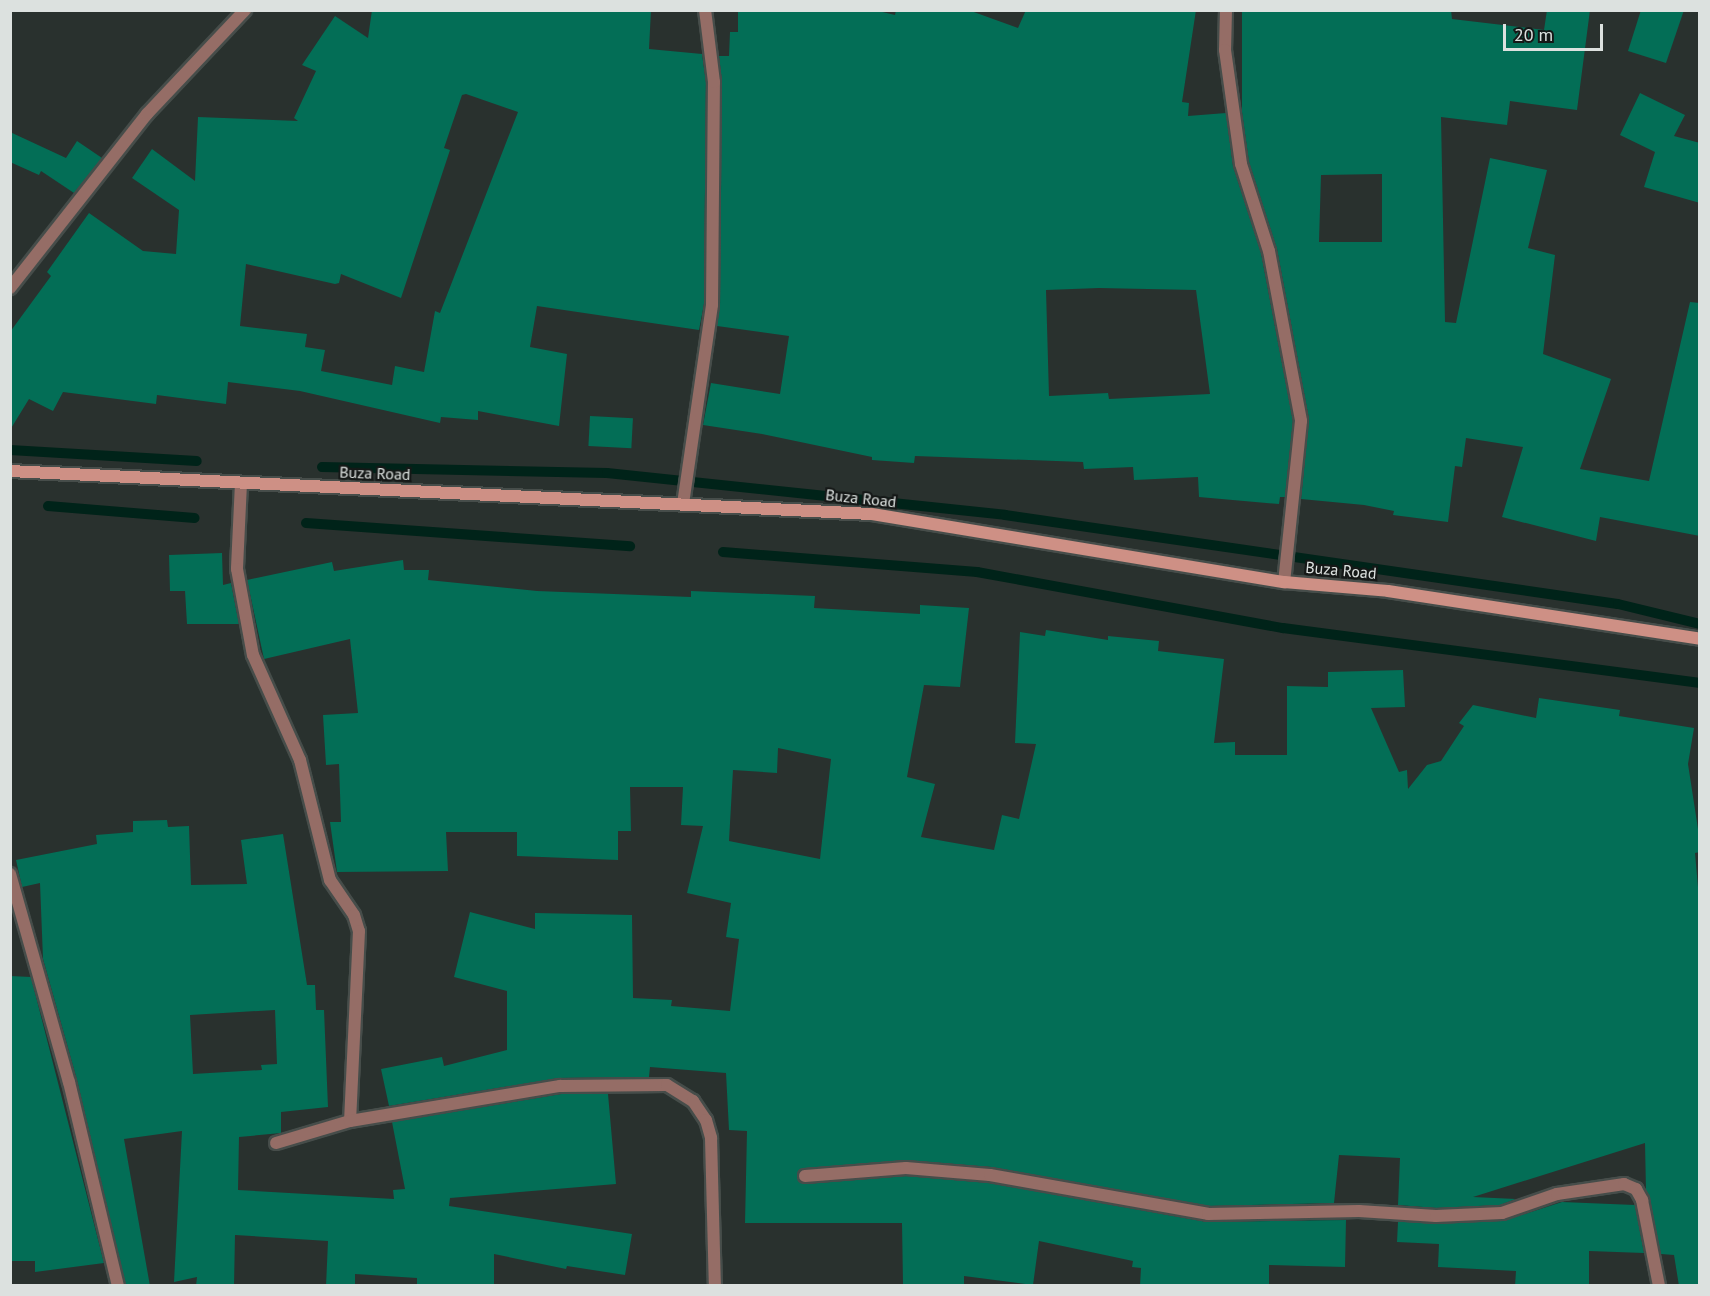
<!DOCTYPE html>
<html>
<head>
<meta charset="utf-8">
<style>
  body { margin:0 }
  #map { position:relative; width:1710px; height:1296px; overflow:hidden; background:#29312e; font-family:"PT Sans",sans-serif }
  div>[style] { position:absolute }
  .stream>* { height:10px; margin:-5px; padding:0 5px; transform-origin:5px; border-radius:5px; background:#002319 }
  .building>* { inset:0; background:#036e56; transform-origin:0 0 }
  .roads { filter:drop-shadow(2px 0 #464d4a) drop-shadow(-2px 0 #464d4a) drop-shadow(0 2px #464d4a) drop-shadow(0 -2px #464d4a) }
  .street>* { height:12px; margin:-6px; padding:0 6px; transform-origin:6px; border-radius:6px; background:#956d66 }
  .secondary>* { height:12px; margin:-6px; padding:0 6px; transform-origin:6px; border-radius:6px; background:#ce9085 }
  span { translate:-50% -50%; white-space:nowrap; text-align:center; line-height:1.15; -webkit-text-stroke:4.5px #151817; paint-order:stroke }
  .street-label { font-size:16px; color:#dce1df }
  .frame { position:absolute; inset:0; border:12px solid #dce1df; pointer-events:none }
  .scale { position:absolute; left:1503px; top:24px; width:100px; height:27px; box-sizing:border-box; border:3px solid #dce1df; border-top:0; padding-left:8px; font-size:18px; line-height:21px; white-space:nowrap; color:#dce1df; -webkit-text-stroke:4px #151817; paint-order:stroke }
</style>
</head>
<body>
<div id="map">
  <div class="stream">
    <i style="left:10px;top:450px;width:187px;rotate:3.4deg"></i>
    <i style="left:322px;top:467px;width:285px;rotate:1.2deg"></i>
    <i style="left:607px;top:473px;width:400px;rotate:6deg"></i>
    <i style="left:1005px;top:515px;width:619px;rotate:8.26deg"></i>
    <i style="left:1618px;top:604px;width:84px;rotate:13.7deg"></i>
    <i style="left:48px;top:506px;width:147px;rotate:4.7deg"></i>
    <i style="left:306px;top:523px;width:325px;rotate:4.1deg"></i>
    <i style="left:723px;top:552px;width:255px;rotate:4.5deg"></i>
    <i style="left:977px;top:572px;width:311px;rotate:10.4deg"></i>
    <i style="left:1283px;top:628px;width:421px;rotate:7.5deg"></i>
  </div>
  <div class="building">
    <i style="clip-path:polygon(evenodd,372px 10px,651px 10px,649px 49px,702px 54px,706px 82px,704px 304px,699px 330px,537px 306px,530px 347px,567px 354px,559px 426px,478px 411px,478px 420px,441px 417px,440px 423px,300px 391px,228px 382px,226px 404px,157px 395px,156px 404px,63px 392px,53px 411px,29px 399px,10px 430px,10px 332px,51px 276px,47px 272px,89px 213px,143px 251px,176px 254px,179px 210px,132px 178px,152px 149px,195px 181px,198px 117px,298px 121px,294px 118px,316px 71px,302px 65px,335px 16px,368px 38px,372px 10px,466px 94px,518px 112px,440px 313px,435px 311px,424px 372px,395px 366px,392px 385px,321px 371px,325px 350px,305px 347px,307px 334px,240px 326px,246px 264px,335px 284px,339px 283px,341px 274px,401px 298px,450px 150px,444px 148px,462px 95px,466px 94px)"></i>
    <i style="clip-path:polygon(evenodd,738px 10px,874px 10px,895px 15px,896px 10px,971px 11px,1018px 28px,1026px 10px,1196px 10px,1182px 102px,1189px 103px,1188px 116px,1226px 113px,1233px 166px,1261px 253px,1293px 421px,1285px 497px,1280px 497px,1279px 504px,1199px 497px,1198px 477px,1134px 480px,1133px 467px,1084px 469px,1083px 462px,915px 456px,914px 463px,872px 460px,872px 457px,762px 434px,703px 425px,711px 383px,780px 394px,789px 336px,717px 326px,722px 82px,719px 56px,729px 56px,730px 32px,738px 32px,738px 10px,1099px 288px,1196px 290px,1210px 394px,1109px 399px,1108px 393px,1049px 396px,1046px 290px,1099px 288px)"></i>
    <i style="clip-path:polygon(evenodd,1242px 10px,1451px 10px,1452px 19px,1544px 30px,1547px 10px,1590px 10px,1577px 110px,1510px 101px,1507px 125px,1441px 117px,1445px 322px,1456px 323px,1490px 158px,1547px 170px,1528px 248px,1555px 255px,1543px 354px,1611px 379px,1580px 469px,1649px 481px,1690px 302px,1700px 303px,1700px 536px,1600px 517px,1596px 541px,1502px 517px,1523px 447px,1466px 438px,1462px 467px,1455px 466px,1448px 522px,1393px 515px,1394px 511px,1364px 505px,1301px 499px,1309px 419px,1277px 249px,1249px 162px,1242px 112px,1242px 10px,1382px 174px,1382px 242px,1319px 242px,1321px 175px,1382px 174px)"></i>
    <i style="clip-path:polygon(1641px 10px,1684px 10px,1666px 63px,1628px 51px)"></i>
    <i style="clip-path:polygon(1640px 93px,1685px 115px,1674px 136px,1700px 143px,1700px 203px,1644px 187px,1655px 152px,1620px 135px)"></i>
    <i style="clip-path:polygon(10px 132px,66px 158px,77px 141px,102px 158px,74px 193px,41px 171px,39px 175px,10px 162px)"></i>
    <i style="left:590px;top:416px;width:43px;height:30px;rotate:3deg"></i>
    <i style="clip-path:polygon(222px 553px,223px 585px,231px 583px,239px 624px,187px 624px,185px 591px,170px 591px,169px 555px)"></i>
    <i style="clip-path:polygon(evenodd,403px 560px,404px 570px,429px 570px,428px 580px,537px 591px,691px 597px,691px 591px,815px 596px,814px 608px,920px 614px,920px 605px,969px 608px,960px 687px,924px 685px,907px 777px,935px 784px,921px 837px,994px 850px,1002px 815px,1019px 819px,1036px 744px,1015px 743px,1020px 632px,1045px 636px,1046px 630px,1108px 640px,1108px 636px,1159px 641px,1158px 651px,1224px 659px,1214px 743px,1235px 742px,1235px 755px,1287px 755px,1287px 686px,1328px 687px,1328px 672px,1403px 670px,1405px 707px,1371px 708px,1399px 772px,1407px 770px,1408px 789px,1427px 765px,1441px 761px,1464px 726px,1459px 723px,1473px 705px,1536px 718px,1539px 698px,1620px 710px,1619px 716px,1694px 728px,1688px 764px,1700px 842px,1700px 852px,1695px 853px,1700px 910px,1700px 1286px,1679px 1286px,1674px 1255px,1661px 1254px,1646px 1191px,1645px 1143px,1473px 1197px,1516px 1199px,1500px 1205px,1436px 1208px,1398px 1205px,1400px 1158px,1339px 1155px,1334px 1203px,1209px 1206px,991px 1167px,905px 1160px,800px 1170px,798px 1180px,805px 1184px,906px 1176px,989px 1183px,1207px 1222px,1346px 1220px,1345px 1267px,1269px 1265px,1269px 1286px,1140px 1286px,1141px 1268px,1132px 1267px,1133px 1261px,1039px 1241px,1033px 1285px,964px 1276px,964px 1284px,903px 1284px,902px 1223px,745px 1223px,747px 1131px,729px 1130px,726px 1073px,650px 1067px,649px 1077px,559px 1078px,389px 1106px,381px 1069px,442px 1057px,444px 1066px,507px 1050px,507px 991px,454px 977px,470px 912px,535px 929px,535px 913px,632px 915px,633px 998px,672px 1000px,671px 1006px,730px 1011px,739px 939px,726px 937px,731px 903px,687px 893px,703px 826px,681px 825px,683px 787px,630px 787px,631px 831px,618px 831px,618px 860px,517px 856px,517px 832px,446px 832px,448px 871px,337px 872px,330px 822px,341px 822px,339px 764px,326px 765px,323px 715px,358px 713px,350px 639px,264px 659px,247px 580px,332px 562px,334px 571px,403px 560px,778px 748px,831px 759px,820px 859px,729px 841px,733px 770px,777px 773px,778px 748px)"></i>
    <i style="clip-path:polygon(evenodd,167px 820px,168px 827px,189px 826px,191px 885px,247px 884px,241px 840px,283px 834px,307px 985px,315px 985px,316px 1010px,324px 1010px,328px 1107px,281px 1112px,281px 1133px,239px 1137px,238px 1190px,394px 1199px,393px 1190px,405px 1189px,392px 1122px,561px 1094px,608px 1094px,616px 1184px,450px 1198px,449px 1206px,632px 1234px,625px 1275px,567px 1266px,566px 1269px,494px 1254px,494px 1286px,417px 1286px,417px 1278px,355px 1274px,355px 1286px,326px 1286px,328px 1241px,235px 1235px,234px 1286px,196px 1286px,197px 1277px,174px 1282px,182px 1131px,124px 1139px,150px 1286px,126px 1286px,77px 1080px,43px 959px,40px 883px,22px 887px,16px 860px,97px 844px,96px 835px,133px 832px,133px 821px,167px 820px,275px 1010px,277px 1064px,261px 1065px,262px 1070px,193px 1074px,190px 1015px,275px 1010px)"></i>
    <i style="clip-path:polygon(10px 976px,31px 977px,104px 1263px,35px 1272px,35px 1261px,10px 1261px)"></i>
    <i style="clip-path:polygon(1562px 1202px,1635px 1205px,1644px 1253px,1589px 1251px,1589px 1286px,1515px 1286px,1516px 1271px,1438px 1267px,1439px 1244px,1397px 1242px,1398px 1222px,1503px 1221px)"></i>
  </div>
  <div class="roads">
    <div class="street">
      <i style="left:1226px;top:10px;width:40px;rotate:91.4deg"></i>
      <i style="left:1225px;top:50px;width:115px;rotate:82deg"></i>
      <i style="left:1241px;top:164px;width:91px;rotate:72.2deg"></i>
      <i style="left:1269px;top:251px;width:173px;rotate:79.3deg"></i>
      <i style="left:1301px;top:421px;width:162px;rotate:96deg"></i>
      <i style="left:10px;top:288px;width:221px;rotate:-51.8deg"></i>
      <i style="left:147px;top:114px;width:143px;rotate:-46.7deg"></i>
      <i style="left:241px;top:483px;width:86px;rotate:92.7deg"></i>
      <i style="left:237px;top:569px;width:87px;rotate:79.5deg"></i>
      <i style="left:253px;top:655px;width:115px;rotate:65.9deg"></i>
      <i style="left:300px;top:760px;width:124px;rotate:76deg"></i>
      <i style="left:330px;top:880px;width:42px;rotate:55.6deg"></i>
      <i style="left:354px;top:915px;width:17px;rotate:73deg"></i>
      <i style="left:359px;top:931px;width:190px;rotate:92.7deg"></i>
      <i style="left:683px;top:504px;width:201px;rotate:-81.7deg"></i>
      <i style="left:712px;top:305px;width:223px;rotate:-89.5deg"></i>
      <i style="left:714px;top:82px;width:73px;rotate:-97.1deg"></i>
      <i style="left:10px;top:874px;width:216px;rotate:74.2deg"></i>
      <i style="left:69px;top:1082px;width:210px;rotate:76.5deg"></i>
      <i style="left:276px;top:1143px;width:77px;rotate:-16.6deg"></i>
      <i style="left:350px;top:1121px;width:213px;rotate:-9.5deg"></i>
      <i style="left:560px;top:1086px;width:107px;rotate:-0.5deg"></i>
      <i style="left:667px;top:1085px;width:31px;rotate:32deg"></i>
      <i style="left:693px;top:1101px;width:23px;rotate:56deg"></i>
      <i style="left:706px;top:1120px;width:19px;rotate:74deg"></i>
      <i style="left:711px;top:1138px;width:148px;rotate:88.5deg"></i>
      <i style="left:805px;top:1176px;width:101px;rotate:-4.5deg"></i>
      <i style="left:906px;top:1168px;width:84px;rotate:4.8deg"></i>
      <i style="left:990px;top:1175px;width:221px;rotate:10.1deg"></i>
      <i style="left:1208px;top:1214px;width:151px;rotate:-1.1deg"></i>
      <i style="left:1359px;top:1211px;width:77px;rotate:3.7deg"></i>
      <i style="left:1436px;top:1216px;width:66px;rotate:-2.6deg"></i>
      <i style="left:1502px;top:1213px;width:58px;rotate:-19.1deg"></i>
      <i style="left:1557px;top:1194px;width:68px;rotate:-8.5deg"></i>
      <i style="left:1624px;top:1184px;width:13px;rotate:23deg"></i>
      <i style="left:1636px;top:1189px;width:13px;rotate:61deg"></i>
      <i style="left:1642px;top:1200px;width:88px;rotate:78.8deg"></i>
    </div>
    <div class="secondary">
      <i style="left:10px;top:471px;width:863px;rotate:2.86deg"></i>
      <i style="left:872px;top:514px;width:418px;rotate:9.4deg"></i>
      <i style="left:1284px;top:582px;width:104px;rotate:4.9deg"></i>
      <i style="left:1388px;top:591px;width:316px;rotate:8.7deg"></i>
    </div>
  </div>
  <div class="street-label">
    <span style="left:375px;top:473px;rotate:2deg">Buza Road</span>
    <span style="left:861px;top:498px;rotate:6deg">Buza Road</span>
    <span style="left:1341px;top:570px;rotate:5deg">Buza Road</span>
  </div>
  <div class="frame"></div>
  <div class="scale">20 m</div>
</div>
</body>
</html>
